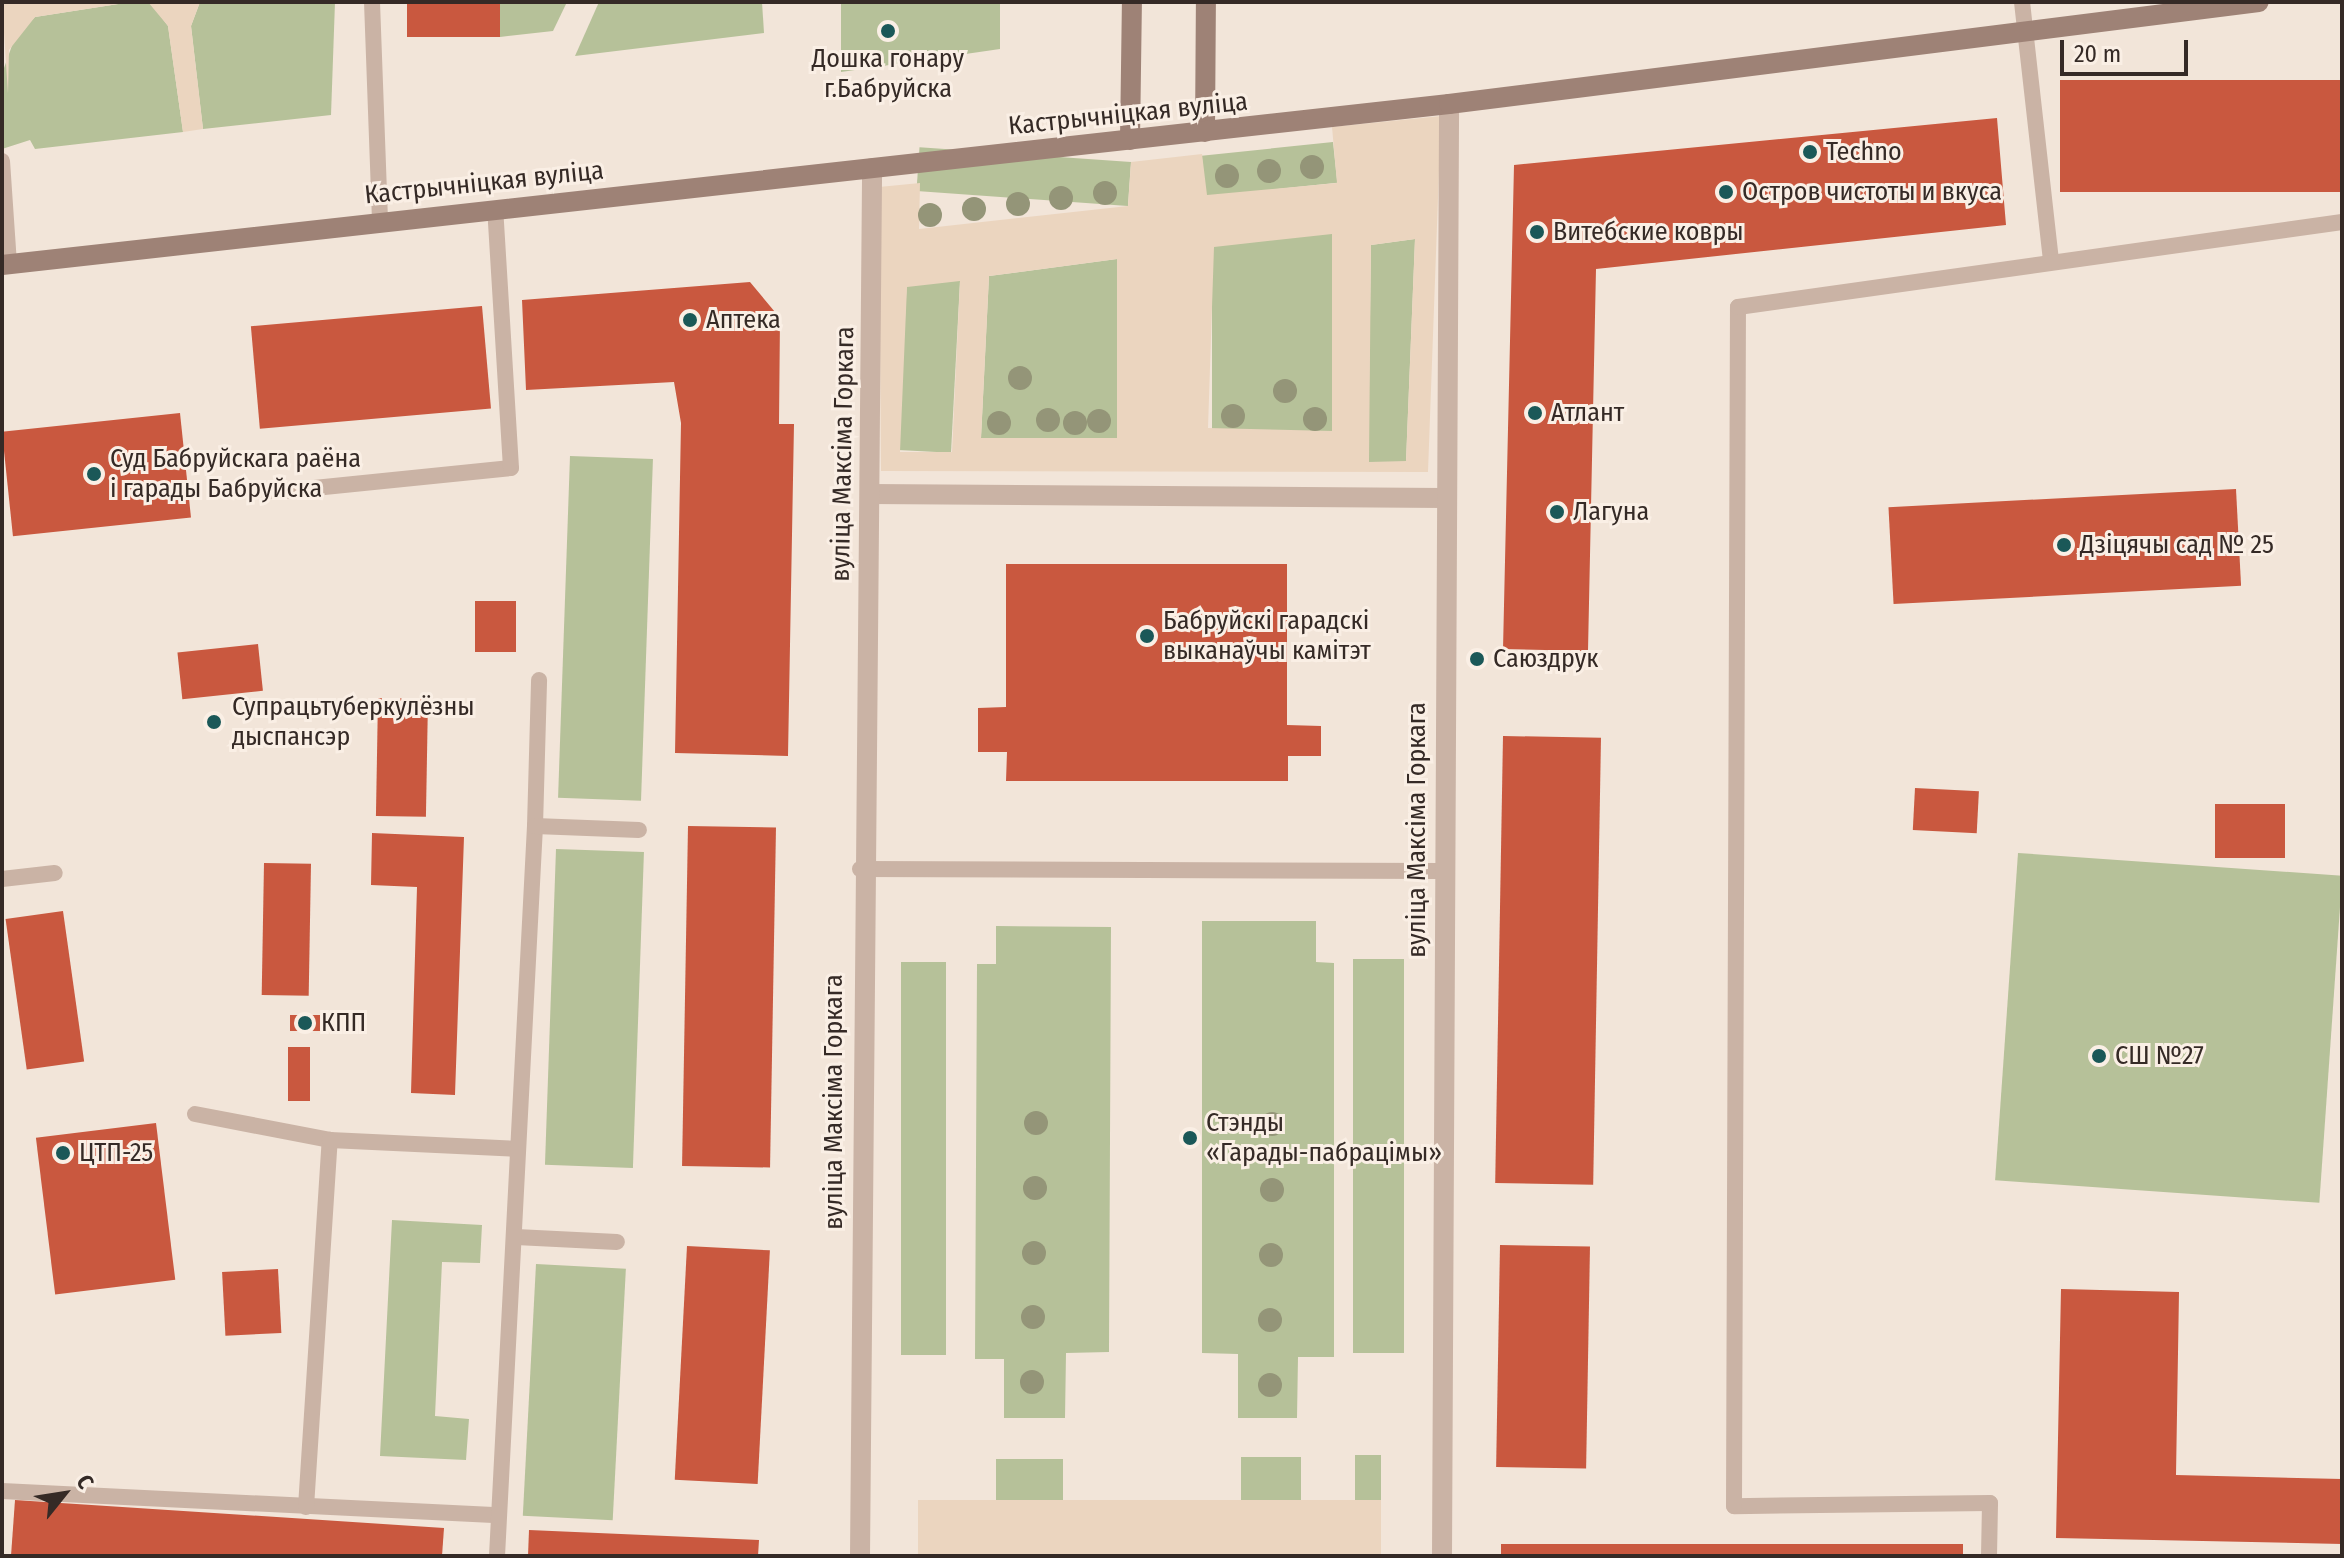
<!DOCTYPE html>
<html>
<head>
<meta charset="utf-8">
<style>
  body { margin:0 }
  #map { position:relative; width:2344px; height:1558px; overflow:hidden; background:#f2e5d9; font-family:"Fira Sans Condensed",sans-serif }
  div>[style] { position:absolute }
  .green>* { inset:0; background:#b6c199; transform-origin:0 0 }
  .plaza>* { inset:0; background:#ebd5bf; transform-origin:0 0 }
  .building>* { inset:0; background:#c9583f; transform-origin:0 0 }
  .lane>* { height:16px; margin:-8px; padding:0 8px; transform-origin:8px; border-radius:8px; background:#cab3a5 }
  .street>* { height:20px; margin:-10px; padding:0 10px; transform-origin:10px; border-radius:10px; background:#cab3a5 }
  .secondary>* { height:20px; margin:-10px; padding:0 10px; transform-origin:10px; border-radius:10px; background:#9e8276 }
  .trees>* { width:24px; height:24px; margin:-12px; border-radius:50%; background:#949578 }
  .dots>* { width:22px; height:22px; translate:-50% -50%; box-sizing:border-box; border:4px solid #faefe5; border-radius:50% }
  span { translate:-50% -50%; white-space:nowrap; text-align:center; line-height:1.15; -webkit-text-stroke:6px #faefe5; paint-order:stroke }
  .poi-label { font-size:26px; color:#352a26 }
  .left { translate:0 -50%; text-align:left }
  .street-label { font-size:26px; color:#352a26 }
  .frame { position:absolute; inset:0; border:4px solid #352a26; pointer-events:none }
  .north { position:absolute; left:24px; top:1454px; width:80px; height:80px; -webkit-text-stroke:6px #faefe5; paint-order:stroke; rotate:60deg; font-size:22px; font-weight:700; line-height:32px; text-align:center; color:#352a26 }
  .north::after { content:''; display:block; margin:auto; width:28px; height:36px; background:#352a26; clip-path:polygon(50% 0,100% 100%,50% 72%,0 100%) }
  .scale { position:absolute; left:2060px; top:40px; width:128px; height:36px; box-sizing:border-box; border:4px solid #352a26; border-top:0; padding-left:10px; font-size:24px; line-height:28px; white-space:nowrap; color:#352a26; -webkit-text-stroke:6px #faefe5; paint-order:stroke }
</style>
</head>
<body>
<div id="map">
  <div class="green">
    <i style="clip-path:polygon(131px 2px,151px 3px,168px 26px,183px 132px,35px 149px,30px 140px,2px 149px,4px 68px,15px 37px,35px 17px)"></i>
    <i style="clip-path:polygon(200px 2px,335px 2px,331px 115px,203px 129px,191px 26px)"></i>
    <i style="clip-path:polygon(500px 2px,567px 2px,553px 31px,500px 37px)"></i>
    <i style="clip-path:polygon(599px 2px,762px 2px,764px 33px,575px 56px)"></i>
    <i style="clip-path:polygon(841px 2px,1000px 2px,1000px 49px,841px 72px)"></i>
    <i style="left:1333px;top:142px;width:41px;height:132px;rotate:84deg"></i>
    <i style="left:1131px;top:162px;width:44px;height:212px;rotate:94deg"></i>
    <i style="left:1332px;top:233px;width:199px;height:120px;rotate:90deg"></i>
    <i style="clip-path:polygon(1415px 239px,1406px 462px,1368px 462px,1371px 245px)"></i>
    <i style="clip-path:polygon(1117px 259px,1118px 439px,981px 438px,989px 276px)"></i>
    <i style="left:960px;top:281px;width:172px;height:53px;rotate:93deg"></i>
    <i style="left:570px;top:456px;width:83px;height:342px;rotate:2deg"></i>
    <i style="left:556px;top:849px;width:88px;height:316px;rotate:2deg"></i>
    <i style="left:2018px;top:853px;width:325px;height:328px;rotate:4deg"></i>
    <i style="clip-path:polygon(1202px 921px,1316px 921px,1316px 962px,1334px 963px,1334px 1357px,1298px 1357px,1297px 1418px,1238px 1418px,1238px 1354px,1202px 1353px)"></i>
    <i style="clip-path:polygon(996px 926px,1111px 927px,1109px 1352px,1066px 1353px,1065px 1418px,1004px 1418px,1004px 1359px,975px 1359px,977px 964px,996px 964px)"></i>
    <i style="left:1353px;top:959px;width:51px;height:394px"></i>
    <i style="left:901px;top:962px;width:45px;height:393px"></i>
    <i style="clip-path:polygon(392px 1220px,482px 1225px,480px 1263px,442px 1262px,435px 1416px,469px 1419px,466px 1460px,380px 1456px)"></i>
    <i style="left:536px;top:1264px;width:90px;height:252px;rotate:3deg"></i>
    <i style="left:1355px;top:1455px;width:26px;height:48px"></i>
    <i style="left:1241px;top:1457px;width:60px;height:45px"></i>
    <i style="left:996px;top:1459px;width:67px;height:41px"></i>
  </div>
  <div class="plaza">
    <i style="clip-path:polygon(2px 2px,131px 2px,35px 17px,9px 50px,8px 94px)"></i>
    <i style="clip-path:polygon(148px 2px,200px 2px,191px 26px,203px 129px,183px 132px,168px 26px)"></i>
    <i style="clip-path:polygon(evenodd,1441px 116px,1428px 472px,881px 471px,879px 187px,920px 183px,919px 229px,1128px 206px,1131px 162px,1202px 154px,1207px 195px,1337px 183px,1332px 127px,1441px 116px,1332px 234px,1332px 431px,1208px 428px,1214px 247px,1332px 234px,1441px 116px,1415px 239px,1406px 461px,1369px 462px,1371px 245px,1415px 239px,1441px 116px,1117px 259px,1117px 438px,981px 438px,989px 276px,1117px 259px,1441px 116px,960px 281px,952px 452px,900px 452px,907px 287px,960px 281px)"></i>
    <i style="left:918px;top:1500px;width:463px;height:56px"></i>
  </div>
  <div class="building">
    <i style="left:407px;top:2px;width:93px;height:35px"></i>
    <i style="left:2342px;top:80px;width:112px;height:282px;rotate:90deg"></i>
    <i style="clip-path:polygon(1997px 118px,2006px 225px,1596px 269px,1588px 651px,1503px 649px,1514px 165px)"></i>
    <i style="clip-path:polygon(750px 282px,780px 318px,779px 424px,794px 424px,788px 756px,675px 753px,681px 423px,674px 382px,526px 390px,522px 300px)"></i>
    <i style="left:482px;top:306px;width:103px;height:232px;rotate:85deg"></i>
    <i style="left:180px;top:413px;width:105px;height:179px;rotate:84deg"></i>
    <i style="left:2236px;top:489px;width:97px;height:348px;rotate:87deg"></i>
    <i style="clip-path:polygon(1006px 564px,1287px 564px,1287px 725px,1321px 726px,1321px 756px,1288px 756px,1288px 781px,1006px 781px,1007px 752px,978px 752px,978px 708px,1006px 707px)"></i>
    <i style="left:475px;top:601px;width:41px;height:51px"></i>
    <i style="left:258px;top:644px;width:47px;height:81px;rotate:84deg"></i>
    <i style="left:378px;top:698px;width:50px;height:118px;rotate:1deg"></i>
    <i style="left:1503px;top:736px;width:98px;height:447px;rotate:1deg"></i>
    <i style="left:1915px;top:788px;width:64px;height:42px;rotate:3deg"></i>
    <i style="left:2215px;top:804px;width:70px;height:54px"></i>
    <i style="left:688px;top:826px;width:88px;height:340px;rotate:1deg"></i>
    <i style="clip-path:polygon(372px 833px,464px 837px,455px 1095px,411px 1093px,417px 887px,371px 885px)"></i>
    <i style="left:264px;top:863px;width:47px;height:132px;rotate:1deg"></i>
    <i style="left:63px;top:911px;width:152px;height:58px;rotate:82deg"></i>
    <i style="left:290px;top:1015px;width:30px;height:16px"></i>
    <i style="left:288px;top:1047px;width:22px;height:54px"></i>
    <i style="left:156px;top:1123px;width:158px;height:121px;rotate:83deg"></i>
    <i style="left:1500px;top:1245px;width:90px;height:222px;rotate:1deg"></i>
    <i style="left:687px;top:1246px;width:83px;height:234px;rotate:3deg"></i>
    <i style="left:278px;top:1269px;width:64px;height:56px;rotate:87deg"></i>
    <i style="clip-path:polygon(2061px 1289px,2179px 1292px,2176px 1475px,2342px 1479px,2342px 1544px,2056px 1538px)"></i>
    <i style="clip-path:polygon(15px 1500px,444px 1528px,442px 1556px,11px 1556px)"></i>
    <i style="clip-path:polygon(529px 1530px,759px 1540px,758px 1556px,528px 1556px)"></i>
    <i style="left:1501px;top:1544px;width:462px;height:12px"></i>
  </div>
  <div class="lane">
    <i style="left:372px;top:2px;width:218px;rotate:87.9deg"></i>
    <i style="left:2022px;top:2px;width:260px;rotate:83.6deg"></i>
    <i style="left:2px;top:161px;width:103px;rotate:86.1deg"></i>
    <i style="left:275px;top:492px;width:237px;rotate:-5.8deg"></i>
    <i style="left:511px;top:468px;width:259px;rotate:-93.5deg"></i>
    <i style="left:535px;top:826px;width:146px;rotate:-88.4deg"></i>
    <i style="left:860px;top:869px;width:582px;rotate:0.2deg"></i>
    <i style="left:2px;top:879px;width:53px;rotate:-6.5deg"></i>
    <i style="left:195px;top:1114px;width:137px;rotate:10.9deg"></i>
    <i style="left:516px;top:1237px;width:101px;rotate:2.8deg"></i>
    <i style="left:2px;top:1491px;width:497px;rotate:2.8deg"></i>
    <i style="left:306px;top:1507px;width:368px;rotate:-86.3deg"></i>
    <i style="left:330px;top:1140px;width:188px;rotate:2.7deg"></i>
    <i style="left:497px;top:1556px;width:731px;rotate:-87.02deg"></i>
    <i style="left:535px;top:826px;width:104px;rotate:2.2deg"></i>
    <i style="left:1989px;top:1556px;width:53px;rotate:-88.9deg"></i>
    <i style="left:1990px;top:1503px;width:256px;rotate:179.3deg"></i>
    <i style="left:1734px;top:1506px;width:1199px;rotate:-89.81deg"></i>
    <i style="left:1738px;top:307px;width:610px;rotate:-8.01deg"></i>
  </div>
  <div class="street">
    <i style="left:870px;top:494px;width:573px;rotate:0.4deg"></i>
    <i style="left:860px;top:1556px;width:1388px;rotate:-89.5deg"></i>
    <i style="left:1442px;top:1556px;width:1452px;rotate:-89.72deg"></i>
  </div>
  <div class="secondary">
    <i style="left:1205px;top:132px;width:130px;rotate:-89.6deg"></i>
    <i style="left:1130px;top:140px;width:138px;rotate:-89.2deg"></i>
    <i style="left:2px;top:265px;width:1456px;rotate:-6.35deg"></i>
    <i style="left:1449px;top:104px;width:816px;rotate:-7.18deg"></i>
  </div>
  <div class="trees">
    <i style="left:1312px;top:167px"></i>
    <i style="left:1269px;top:171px"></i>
    <i style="left:1227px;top:176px"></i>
    <i style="left:1105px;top:193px"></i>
    <i style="left:1061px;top:198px"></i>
    <i style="left:1018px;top:204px"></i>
    <i style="left:974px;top:209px"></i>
    <i style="left:930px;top:215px"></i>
    <i style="left:1020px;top:378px"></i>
    <i style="left:1285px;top:391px"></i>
    <i style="left:1233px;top:416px"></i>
    <i style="left:1315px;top:419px"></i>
    <i style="left:1048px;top:420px"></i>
    <i style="left:1099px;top:421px"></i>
    <i style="left:999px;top:423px"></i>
    <i style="left:1075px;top:423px"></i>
    <i style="left:1036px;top:1123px"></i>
    <i style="left:1272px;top:1124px"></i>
    <i style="left:1035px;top:1188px"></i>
    <i style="left:1272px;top:1190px"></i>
    <i style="left:1034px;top:1253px"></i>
    <i style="left:1271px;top:1255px"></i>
    <i style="left:1033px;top:1317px"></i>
    <i style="left:1270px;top:1320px"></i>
    <i style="left:1032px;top:1382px"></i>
    <i style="left:1270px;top:1385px"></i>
  </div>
  <div class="dots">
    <i style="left:888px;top:31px;background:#1b5858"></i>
    <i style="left:1810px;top:152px;background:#1b5858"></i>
    <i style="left:1726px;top:192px;background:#1b5858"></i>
    <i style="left:1537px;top:232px;background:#1b5858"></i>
    <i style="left:690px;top:320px;background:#1b5858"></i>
    <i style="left:1535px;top:413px;background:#1b5858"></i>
    <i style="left:94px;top:474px;background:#1b5858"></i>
    <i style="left:1557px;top:512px;background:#1b5858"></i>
    <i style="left:2064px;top:545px;background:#1b5858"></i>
    <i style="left:1147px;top:636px;background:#1b5858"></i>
    <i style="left:1477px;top:659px;background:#1b5858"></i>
    <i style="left:214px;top:722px;background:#1b5858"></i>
    <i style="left:305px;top:1023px;background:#1b5858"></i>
    <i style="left:2099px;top:1056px;background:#1b5858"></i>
    <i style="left:1190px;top:1138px;background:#1b5858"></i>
    <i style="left:63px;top:1153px;background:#1b5858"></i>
  </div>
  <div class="poi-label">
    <span style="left:888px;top:74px">Дошка гонару<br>г.Бабруйска</span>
    <span class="left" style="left:1826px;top:152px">Techno</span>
    <span class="left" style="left:1742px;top:192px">Остров чистоты и вкуса</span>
    <span class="left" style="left:1553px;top:232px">Витебские ковры</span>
    <span class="left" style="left:706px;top:320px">Аптека</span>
    <span class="left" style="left:1551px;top:413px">Атлант</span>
    <span class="left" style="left:110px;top:474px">Суд Бабруйскага раёна<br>і гарады Бабруйска</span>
    <span class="left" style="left:1573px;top:512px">Лагуна</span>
    <span class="left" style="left:2080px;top:545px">Дзіцячы сад № 25</span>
    <span class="left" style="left:1163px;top:636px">Бабруйскі гарадскі<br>выканаўчы камітэт</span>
    <span class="left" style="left:1493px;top:659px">Саюздрук</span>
    <span class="left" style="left:232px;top:722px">Супрацьтуберкулёзны<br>дыспансэр</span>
    <span class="left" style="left:321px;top:1023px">КПП</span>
    <span class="left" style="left:2115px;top:1056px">СШ №27</span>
    <span class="left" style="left:1206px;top:1138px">Стэнды<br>«Гарады-пабрацімы»</span>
    <span class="left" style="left:79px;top:1153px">ЦТП-25</span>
  </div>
  <div class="street-label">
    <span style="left:1128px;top:114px;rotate:-6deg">Кастрычніцкая вуліца</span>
    <span style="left:484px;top:183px;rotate:-6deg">Кастрычніцкая вуліца</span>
    <span style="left:843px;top:454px;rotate:-89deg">вуліца Максіма Горкага</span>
    <span style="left:1417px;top:830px;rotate:-90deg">вуліца Максіма Горкага</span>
    <span style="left:834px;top:1102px;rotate:-90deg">вуліца Максіма Горкага</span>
  </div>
  <div class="frame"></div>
  <div class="north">С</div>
  <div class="scale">20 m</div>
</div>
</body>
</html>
